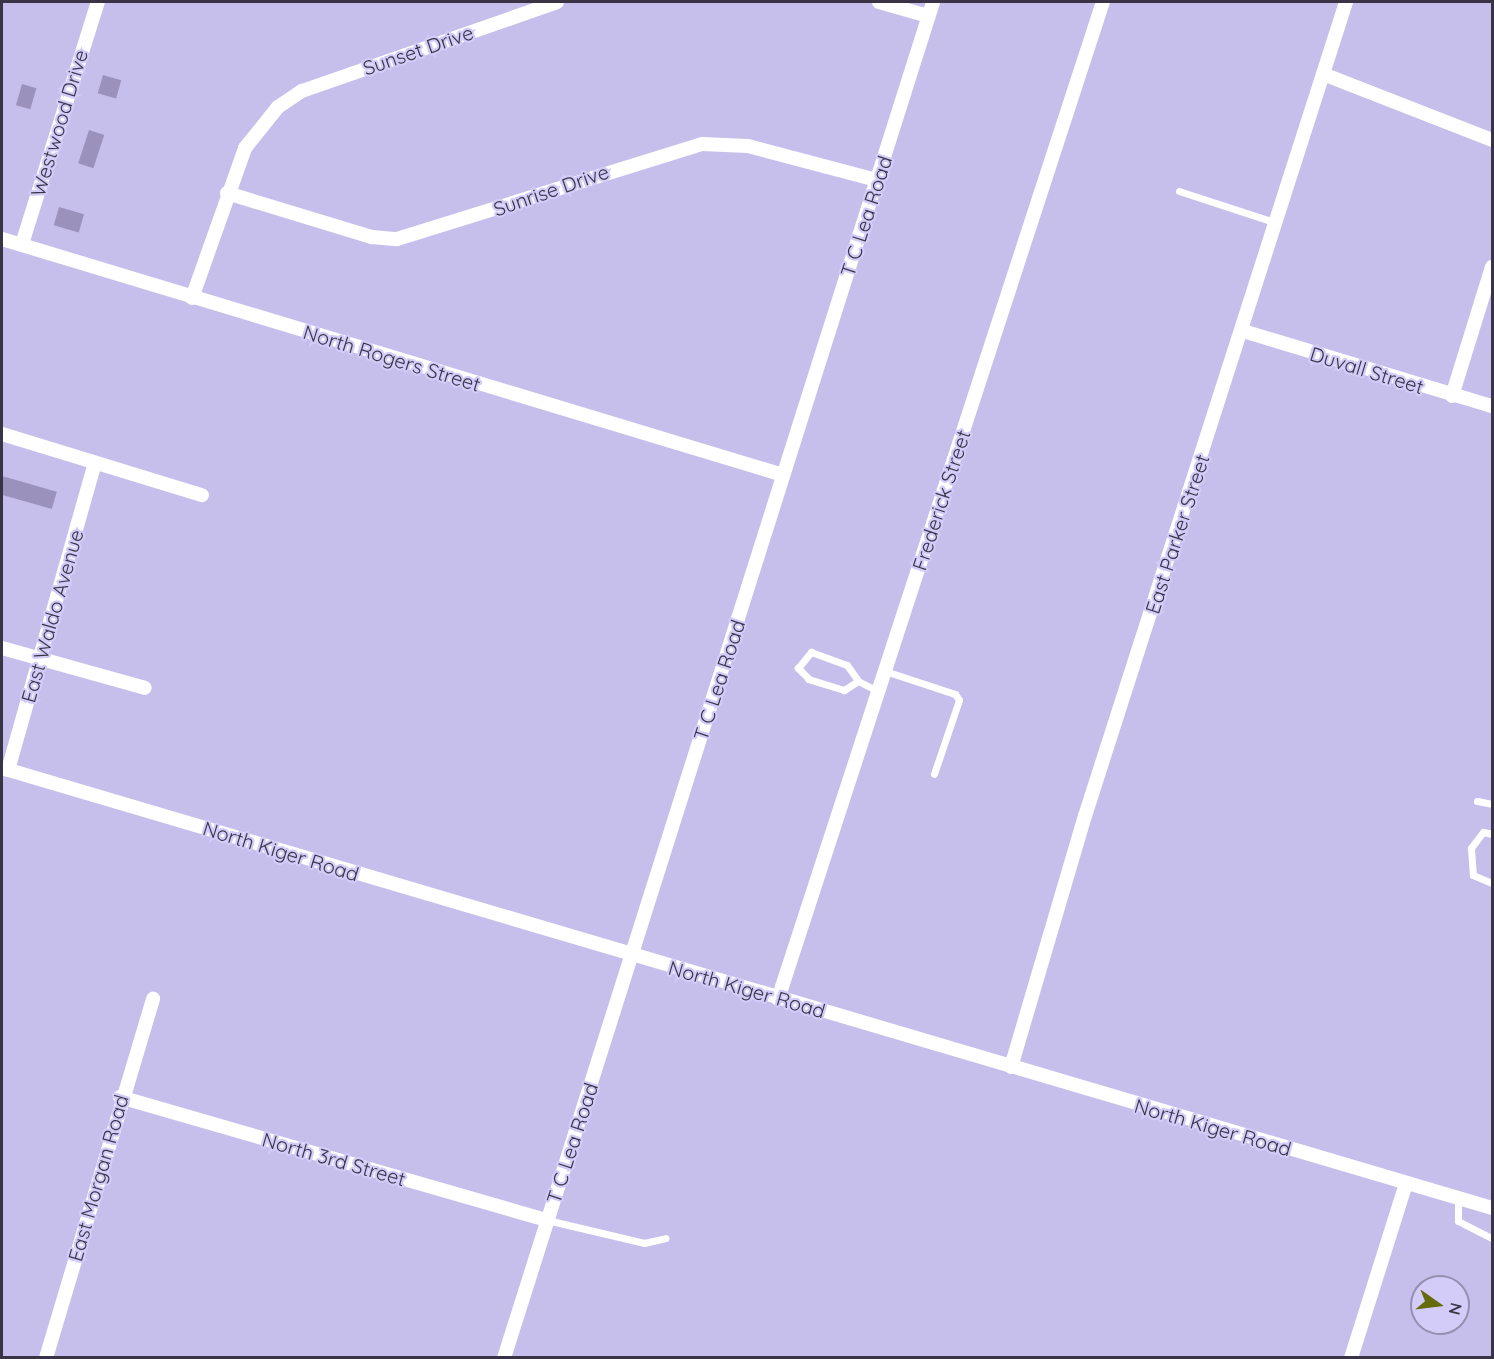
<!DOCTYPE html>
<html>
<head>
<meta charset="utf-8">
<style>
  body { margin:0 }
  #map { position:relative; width:1494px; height:1359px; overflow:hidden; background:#c6beeb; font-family:Quicksand,sans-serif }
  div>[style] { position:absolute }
  .building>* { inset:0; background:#9a92bc; transform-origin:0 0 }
  .lane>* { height:7px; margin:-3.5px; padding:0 3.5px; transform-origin:3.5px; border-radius:3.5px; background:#fff }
  .street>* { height:14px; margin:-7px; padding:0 7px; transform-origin:7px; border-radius:7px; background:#fff }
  span { translate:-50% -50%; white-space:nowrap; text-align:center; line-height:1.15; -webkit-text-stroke:4.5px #d3cbf8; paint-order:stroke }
  .street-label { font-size:20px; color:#383446 }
  .frame { position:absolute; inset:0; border:3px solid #383446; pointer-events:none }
  .north { position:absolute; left:1410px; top:1275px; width:60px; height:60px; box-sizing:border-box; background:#d3cbf8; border:2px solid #958fb1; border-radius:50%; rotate:104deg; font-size:16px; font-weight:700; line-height:24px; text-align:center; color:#383446 }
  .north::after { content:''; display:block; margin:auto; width:21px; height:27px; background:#656a0d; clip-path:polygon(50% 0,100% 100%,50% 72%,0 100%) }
</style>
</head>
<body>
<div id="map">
  <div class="building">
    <i style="left:103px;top:75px;width:19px;height:19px;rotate:16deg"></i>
    <i style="left:22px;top:84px;width:15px;height:22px;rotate:16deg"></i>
    <i style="left:89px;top:130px;width:16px;height:35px;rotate:18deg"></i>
    <i style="left:59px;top:207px;width:26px;height:19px;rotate:16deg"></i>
    <i style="left:2px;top:476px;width:57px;height:18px;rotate:16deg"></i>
  </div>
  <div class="lane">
    <i style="left:1179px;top:191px;width:103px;rotate:18.1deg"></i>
    <i style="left:885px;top:671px;width:74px;rotate:18.2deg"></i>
    <i style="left:955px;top:694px;width:7px;rotate:56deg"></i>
    <i style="left:959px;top:700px;width:78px;rotate:108.7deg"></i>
    <i style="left:858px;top:681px;width:17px;rotate:147deg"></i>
    <i style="left:844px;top:690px;width:37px;rotate:-163deg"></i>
    <i style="left:809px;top:679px;width:16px;rotate:-135deg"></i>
    <i style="left:798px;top:668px;width:21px;rotate:-51deg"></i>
    <i style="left:811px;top:652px;width:38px;rotate:20deg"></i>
    <i style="left:847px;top:665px;width:19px;rotate:55deg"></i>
    <i style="left:858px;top:681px;width:22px;rotate:27deg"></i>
    <i style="left:1477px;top:801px;width:15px;rotate:11deg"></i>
    <i style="left:1492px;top:834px;width:9px;rotate:-167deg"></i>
    <i style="left:1483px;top:832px;width:20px;rotate:127deg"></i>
    <i style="left:1471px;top:848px;width:27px;rotate:86deg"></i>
    <i style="left:1473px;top:875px;width:21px;rotate:23deg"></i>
    <i style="left:1458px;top:1198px;width:23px;rotate:90deg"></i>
    <i style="left:1458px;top:1221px;width:38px;rotate:27deg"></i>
    <i style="left:547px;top:1220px;width:100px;rotate:13.3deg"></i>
    <i style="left:644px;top:1243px;width:22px;rotate:-13deg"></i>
  </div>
  <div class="street">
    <i style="left:879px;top:2px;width:51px;rotate:15.9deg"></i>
    <i style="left:1323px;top:74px;width:181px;rotate:21.3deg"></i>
    <i style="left:227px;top:193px;width:152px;rotate:16.9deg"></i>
    <i style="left:372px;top:237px;width:25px;rotate:5deg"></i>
    <i style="left:397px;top:239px;width:319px;rotate:-17.3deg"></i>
    <i style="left:702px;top:144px;width:46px;rotate:2.5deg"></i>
    <i style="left:748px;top:146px;width:133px;rotate:14.8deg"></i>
    <i style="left:2px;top:239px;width:816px;rotate:16.81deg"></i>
    <i style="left:22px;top:244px;width:254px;rotate:-72.6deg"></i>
    <i style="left:192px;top:298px;width:159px;rotate:-70.5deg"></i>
    <i style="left:245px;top:148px;width:53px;rotate:-51.2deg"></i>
    <i style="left:278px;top:107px;width:29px;rotate:-34deg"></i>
    <i style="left:302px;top:91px;width:270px;rotate:-19.2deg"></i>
    <i style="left:1243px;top:331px;width:260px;rotate:16.8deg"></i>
    <i style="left:1452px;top:396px;width:135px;rotate:-72.8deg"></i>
    <i style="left:2px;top:434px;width:209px;rotate:17deg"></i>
    <i style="left:2px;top:648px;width:148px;rotate:15.6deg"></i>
    <i style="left:2px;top:768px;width:1554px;rotate:16.45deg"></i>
    <i style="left:8px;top:770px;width:319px;rotate:-74.2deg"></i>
    <i style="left:778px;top:999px;width:1049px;rotate:-71.95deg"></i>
    <i style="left:1011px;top:1067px;width:262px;rotate:-73.6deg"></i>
    <i style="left:1085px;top:816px;width:855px;rotate:-72.22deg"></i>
    <i style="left:120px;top:1097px;width:444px;rotate:16.1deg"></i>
    <i style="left:46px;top:1358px;width:375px;rotate:-73.4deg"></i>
    <i style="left:504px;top:1358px;width:1422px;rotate:-72.44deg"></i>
    <i style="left:1351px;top:1358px;width:182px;rotate:-72.5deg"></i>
  </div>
  <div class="street-label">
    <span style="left:418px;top:50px;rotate:-19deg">Sunset Drive</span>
    <span style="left:59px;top:123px;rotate:-73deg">Westwood Drive</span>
    <span style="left:551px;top:190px;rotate:-19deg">Sunrise Drive</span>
    <span style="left:866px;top:216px;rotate:-72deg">T C Lea Road</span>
    <span style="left:392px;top:358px;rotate:17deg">North Rogers Street</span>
    <span style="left:1367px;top:370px;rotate:17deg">Duvall Street</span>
    <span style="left:941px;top:500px;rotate:-72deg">Frederick Street</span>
    <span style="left:1177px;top:534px;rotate:-72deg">East Parker Street</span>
    <span style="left:52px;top:616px;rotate:-74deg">East Waldo Avenue</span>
    <span style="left:719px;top:680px;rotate:-72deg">T C Lea Road</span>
    <span style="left:281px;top:851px;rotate:17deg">North Kiger Road</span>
    <span style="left:747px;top:989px;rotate:16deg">North Kiger Road</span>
    <span style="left:1213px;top:1127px;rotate:16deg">North Kiger Road</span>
    <span style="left:572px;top:1143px;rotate:-72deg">T C Lea Road</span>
    <span style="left:334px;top:1159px;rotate:16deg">North 3rd Street</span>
    <span style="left:98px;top:1178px;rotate:-74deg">East Morgan Road</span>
  </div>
  <div class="frame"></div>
  <div class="north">N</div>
</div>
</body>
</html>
